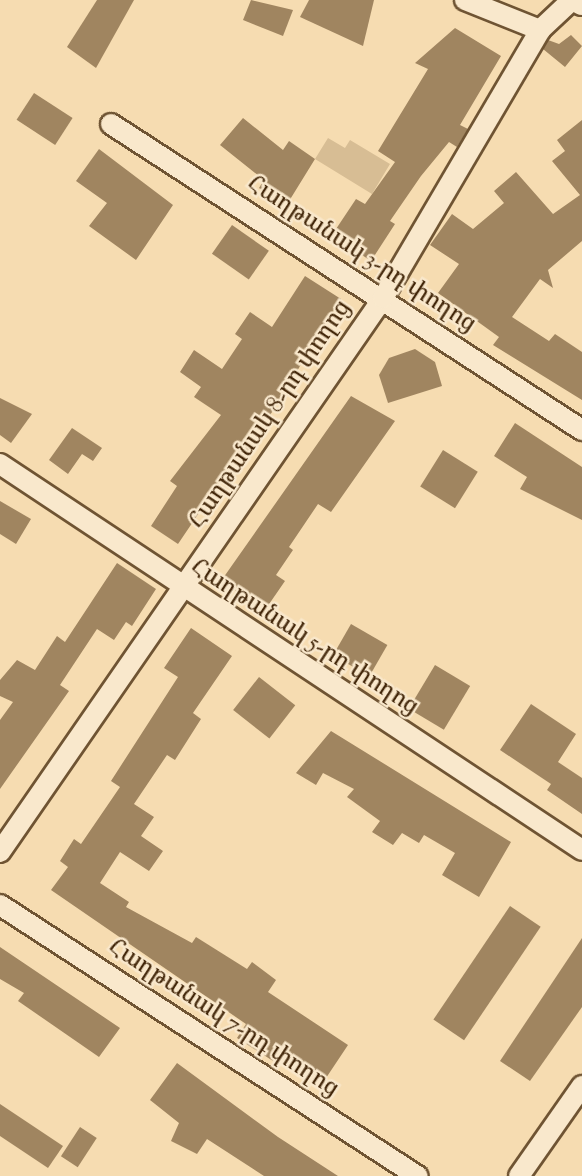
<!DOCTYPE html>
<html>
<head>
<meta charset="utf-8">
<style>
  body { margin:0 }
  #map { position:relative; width:582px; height:1176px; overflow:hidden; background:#f6dcb1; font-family:"Sorts Mill Goudy","Noto Serif Armenian",serif }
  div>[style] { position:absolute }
  .green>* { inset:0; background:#d7bd94 }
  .building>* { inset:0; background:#a08560; transform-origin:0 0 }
  .roads { filter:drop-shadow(2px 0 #6f5433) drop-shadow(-2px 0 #6f5433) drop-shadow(0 2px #6f5433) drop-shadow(0 -2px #6f5433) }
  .street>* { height:20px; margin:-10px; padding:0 10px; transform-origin:10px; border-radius:10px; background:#f9e8cc }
  .secondary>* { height:27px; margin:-13.5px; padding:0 13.5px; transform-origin:13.5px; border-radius:13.5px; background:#f9e8cc }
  span { translate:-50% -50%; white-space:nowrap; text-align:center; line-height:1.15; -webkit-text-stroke:5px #f9e8cc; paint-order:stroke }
  .street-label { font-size:24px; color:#422609 }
</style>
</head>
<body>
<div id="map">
  <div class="green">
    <i style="clip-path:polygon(328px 138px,345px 148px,350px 140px,390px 164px,372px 194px,315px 159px)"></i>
  </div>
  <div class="building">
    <i style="clip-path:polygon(97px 0,134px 0,96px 68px,67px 47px)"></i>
    <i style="clip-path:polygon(251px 0,293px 10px,283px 36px,243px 20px)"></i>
    <i style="clip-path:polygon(309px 0,374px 0,363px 46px,300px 17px)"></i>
    <i style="clip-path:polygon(455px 28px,501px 56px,460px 125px,468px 129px,457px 147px,449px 142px,421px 176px,390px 221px,395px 224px,371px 261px,332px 235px,356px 199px,365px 204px,395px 162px,378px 151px,428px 69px,415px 63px)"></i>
    <i style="clip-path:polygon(571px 35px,582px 46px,565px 67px,543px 49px,548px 40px,559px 44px)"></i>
    <i style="left:34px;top:93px;width:46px;height:32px;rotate:33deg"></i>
    <i style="clip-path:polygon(243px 118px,283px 150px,289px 141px,315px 159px,286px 206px,259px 188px,264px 180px,220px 145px)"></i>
    <i style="clip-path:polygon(582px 120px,582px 241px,548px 270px,553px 288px,540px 279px,512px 317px,549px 341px,555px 334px,582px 352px,582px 400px,493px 345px,499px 337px,438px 293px,459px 264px,430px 245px,452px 214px,473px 229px,504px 203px,494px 191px,516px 172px,553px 214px,580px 195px,552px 161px,565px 151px,557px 140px)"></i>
    <i style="clip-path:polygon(99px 149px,173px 205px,136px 260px,89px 226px,107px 203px,76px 181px)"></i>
    <i style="left:232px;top:225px;width:45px;height:35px;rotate:35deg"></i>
    <i style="clip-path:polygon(305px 276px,341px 299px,236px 471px,230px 467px,178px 544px,151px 526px,177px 486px,170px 481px,221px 415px,194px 397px,201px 387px,180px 372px,194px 350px,222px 369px,242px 339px,235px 334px,250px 312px,272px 327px)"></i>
    <i style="clip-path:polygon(415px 349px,435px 362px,442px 386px,388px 403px,379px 375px,389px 358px)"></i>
    <i style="clip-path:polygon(351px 396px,395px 421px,331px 512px,318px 504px,289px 547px,293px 550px,276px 575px,285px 581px,265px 610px,221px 581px)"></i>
    <i style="clip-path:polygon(0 398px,32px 414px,11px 443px,0 435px)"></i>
    <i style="clip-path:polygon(515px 423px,582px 467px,582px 520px,520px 489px,527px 477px,494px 456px)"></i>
    <i style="clip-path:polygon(72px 428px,102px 448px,93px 461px,82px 454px,68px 474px,49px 460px)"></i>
    <i style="left:443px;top:450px;width:41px;height:43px;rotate:32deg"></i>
    <i style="clip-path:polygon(0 501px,31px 519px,16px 544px,0 534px)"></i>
    <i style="clip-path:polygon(117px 563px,156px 589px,132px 626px,126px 622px,114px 640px,97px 629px,60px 685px,69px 691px,0 789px,0 720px,13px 702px,0 696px,0 680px,17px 660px,35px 670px,57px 636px,65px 642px)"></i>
    <i style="left:351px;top:624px;width:42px;height:36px;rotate:30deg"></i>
    <i style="clip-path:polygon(191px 628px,232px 656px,193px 713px,201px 719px,175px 760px,167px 755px,134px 804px,154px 817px,141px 836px,163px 851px,149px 871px,120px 852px,100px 883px,129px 902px,126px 907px,192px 943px,196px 937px,247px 969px,252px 962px,276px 980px,268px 992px,348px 1045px,324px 1081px,279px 1051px,273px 1061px,237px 1038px,246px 1024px,51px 890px,68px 867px,60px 861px,74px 839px,81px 844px,120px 787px,111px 781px,178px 677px,164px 668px)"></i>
    <i style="left:435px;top:665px;width:41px;height:51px;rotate:31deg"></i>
    <i style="left:259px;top:677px;width:46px;height:42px;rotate:38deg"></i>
    <i style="clip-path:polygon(531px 704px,576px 734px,558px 762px,582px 778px,582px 814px,547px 790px,551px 784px,500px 750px)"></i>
    <i style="clip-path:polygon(331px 731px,511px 842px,479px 897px,442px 875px,455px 853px,424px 835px,419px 843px,402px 833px,393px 845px,372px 832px,380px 821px,347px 797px,354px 789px,323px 773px,316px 785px,296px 773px)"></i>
    <i style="left:510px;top:906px;width:37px;height:137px;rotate:34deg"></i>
    <i style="clip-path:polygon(582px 938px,582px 1007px,530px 1081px,500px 1061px)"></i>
    <i style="clip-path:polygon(0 947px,120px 1028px,99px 1057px,18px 1001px,24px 993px,0 979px)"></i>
    <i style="clip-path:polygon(177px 1063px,278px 1137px,338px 1176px,264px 1176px,207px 1139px,197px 1154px,171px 1141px,179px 1123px,150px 1100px)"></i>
    <i style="clip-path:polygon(0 1104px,63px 1146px,48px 1168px,0 1136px)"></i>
    <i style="left:80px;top:1127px;width:20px;height:35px;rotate:33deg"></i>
  </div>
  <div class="roads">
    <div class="street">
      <i style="left:465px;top:0;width:81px;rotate:21.8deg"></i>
      <i style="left:111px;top:124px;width:562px;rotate:33.01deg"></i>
      <i style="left:0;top:464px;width:698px;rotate:33.55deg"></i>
      <i style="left:0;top:852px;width:674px;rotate:-55.34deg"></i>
      <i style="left:383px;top:298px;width:311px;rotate:-59.6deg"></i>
      <i style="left:540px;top:30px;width:44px;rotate:-43.2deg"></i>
      <i style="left:0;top:905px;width:498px;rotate:33deg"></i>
      <i style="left:519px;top:1176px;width:110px;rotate:-55deg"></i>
    </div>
    <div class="secondary">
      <i style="left:580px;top:0;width:2px;rotate:27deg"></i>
    </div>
  </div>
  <div class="street-label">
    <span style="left:361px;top:255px;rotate:33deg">Հաղթանակ 3-րդ փողոց</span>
    <span style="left:271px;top:415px;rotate:-56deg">Հաղթանակ 8-րդ փողոց</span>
    <span style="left:304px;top:638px;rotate:33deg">Հաղթանակ 5-րդ փողոց</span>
    <span style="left:223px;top:1019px;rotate:33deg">Հաղթանակ 7-րդ փողոց</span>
  </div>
</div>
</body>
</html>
